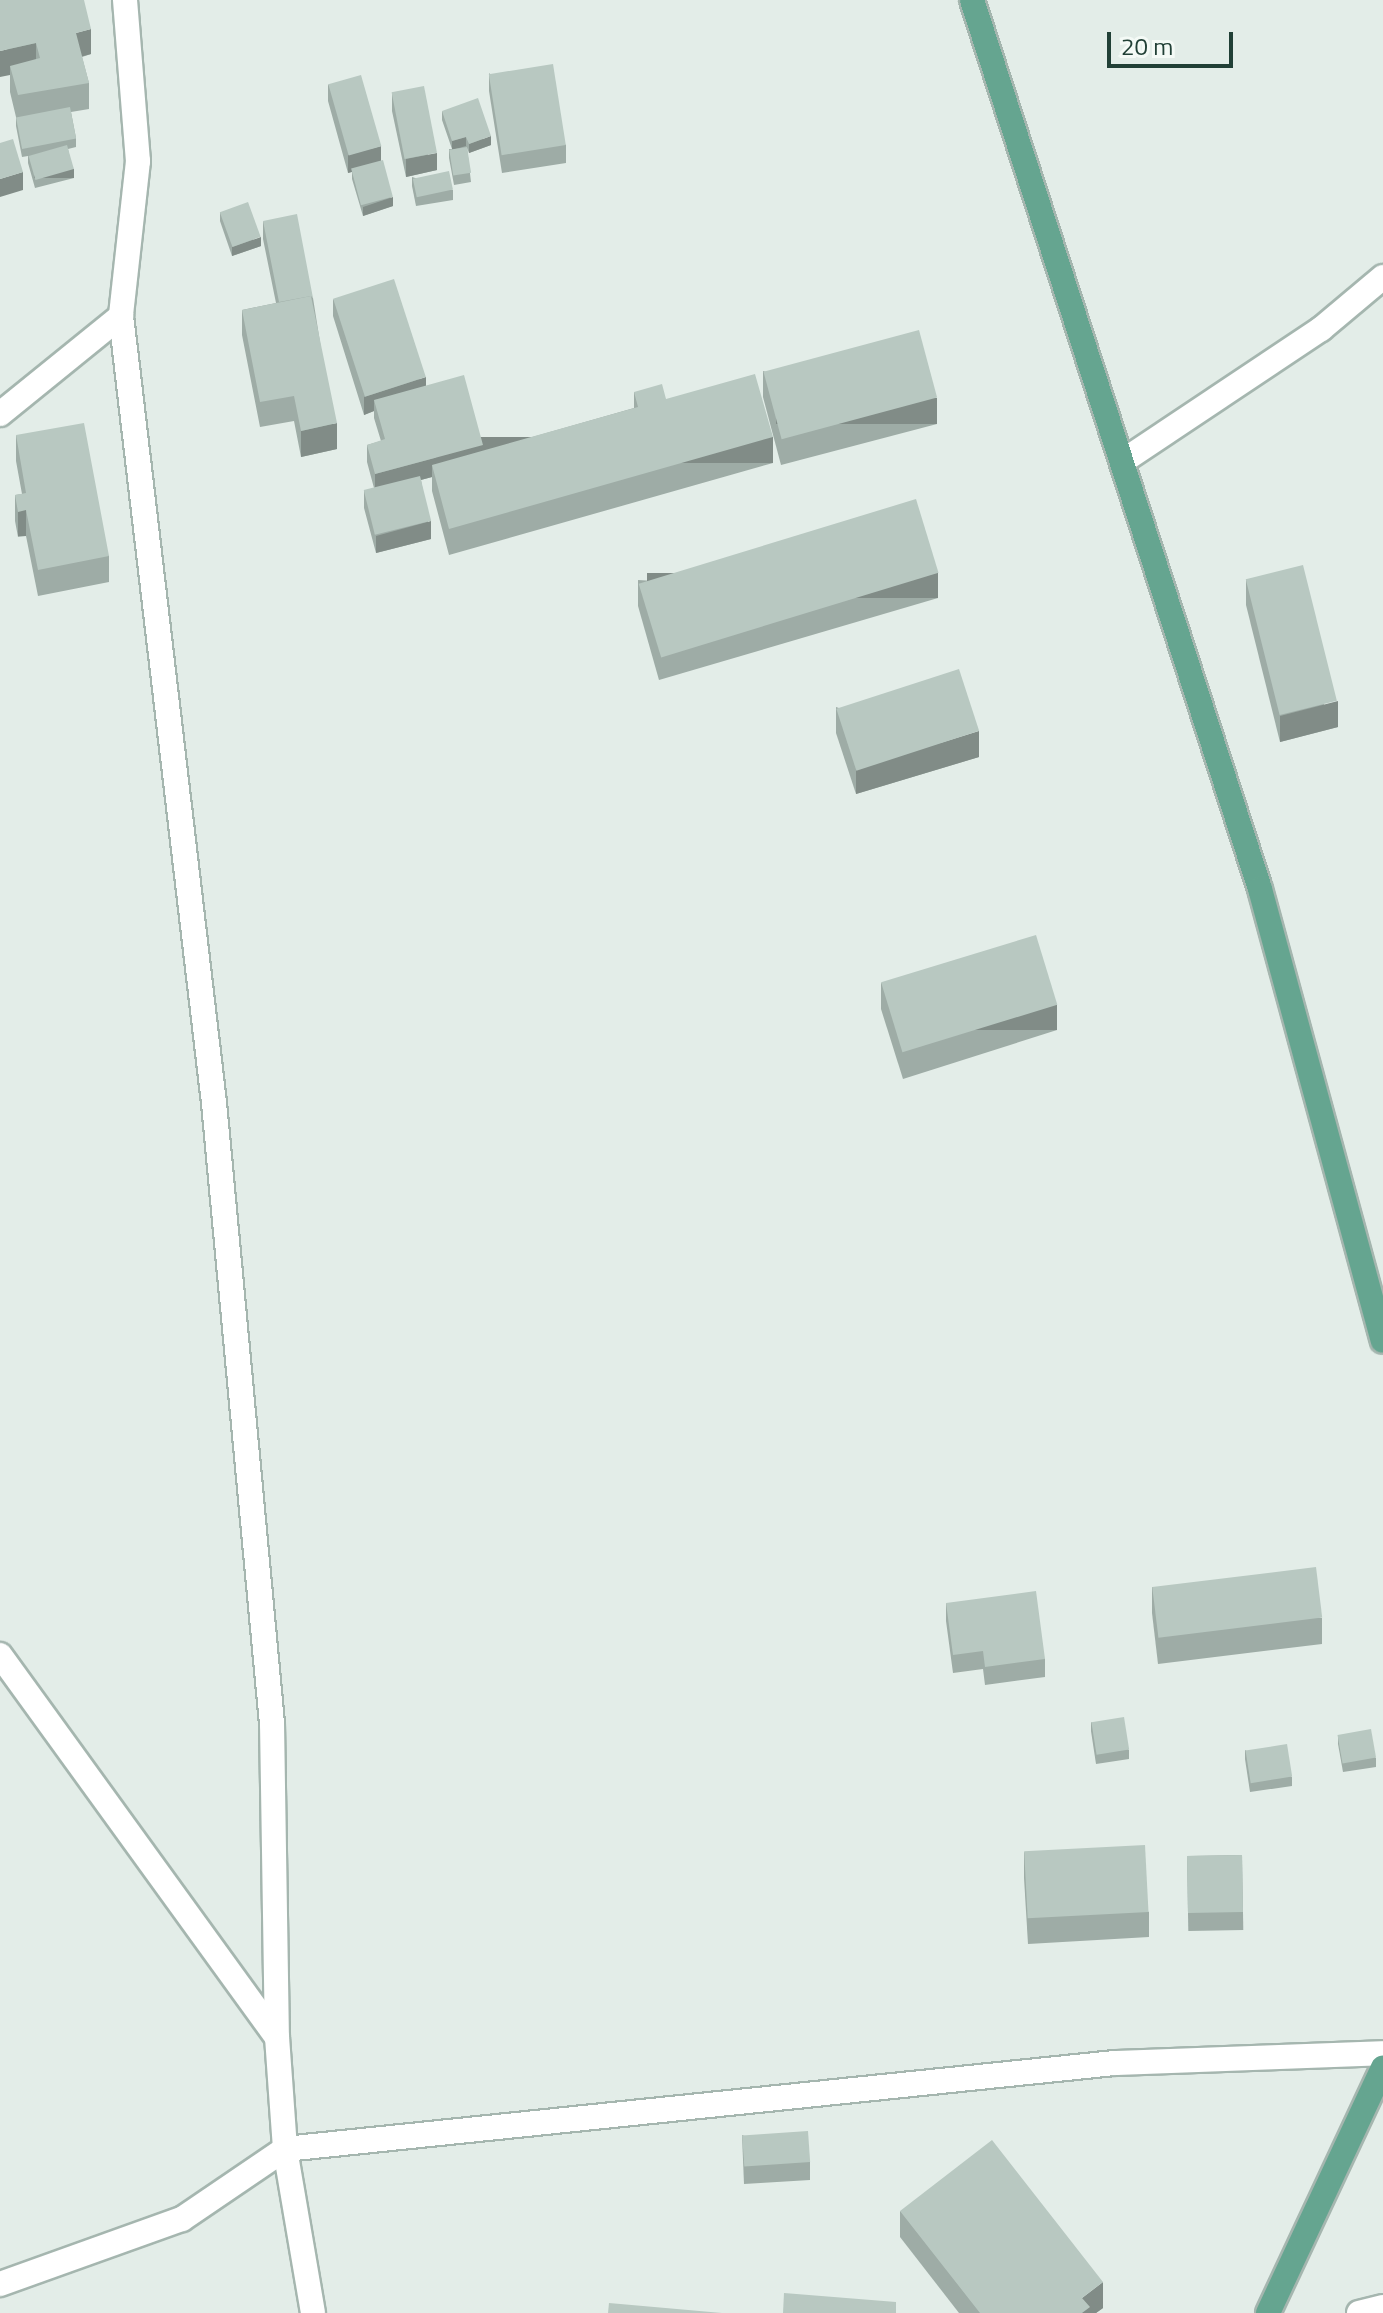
<!DOCTYPE html>
<html>
<head>
<meta charset="utf-8">
<style>
  body { margin:0 }
  #map { position:relative; width:1383px; height:2313px; overflow:hidden; background:#e3ede8; font-family:"Titillium Web",sans-serif }
  div>[style] { position:absolute }
  .roads { filter:drop-shadow(2px 0 #a5b6af) drop-shadow(-2px 0 #a5b6af) drop-shadow(0 2px #a5b6af) drop-shadow(0 -2px #a5b6af) }
  .minor>* { height:24px; margin:-12px; padding:0 12px; transform-origin:12px; border-radius:12px; background:#fff }
  .primary>* { height:24px; margin:-12px; padding:0 12px; transform-origin:12px; border-radius:12px; background:#65a590 }
  .wall>* { inset:0; background:#9eaca6; transform-origin:0 0 }
  .shaded-wall>* { inset:0; background:#818c87; transform-origin:0 0 }
  .building>* { inset:0; background:#b8c8c1; transform-origin:0 0 }
  span { translate:-50% -50%; white-space:nowrap; text-align:center; line-height:1.15; -webkit-text-stroke:6px #f4faf6; paint-order:stroke }
  .scale { position:absolute; left:1107px; top:32px; width:126px; height:36px; box-sizing:border-box; border:4px solid #214036; border-top:0; padding-left:10px; font-size:24px; line-height:28px; white-space:nowrap; color:#214036; -webkit-text-stroke:6px #f4faf6; paint-order:stroke }
</style>
</head>
<body>
<div id="map">
  <div class="roads">
    <div class="minor">
      <i style="left:125px;top:0;width:162px;rotate:85.4deg"></i>
      <i style="left:138px;top:161px;width:156px;rotate:96.3deg"></i>
      <i style="left:121px;top:316px;width:792px;rotate:83.26deg"></i>
      <i style="left:214px;top:1103px;width:623px;rotate:84.66deg"></i>
      <i style="left:272px;top:1723px;width:314px;rotate:89.1deg"></i>
      <i style="left:277px;top:2037px;width:112px;rotate:85.9deg"></i>
      <i style="left:285px;top:2149px;width:166px;rotate:80.3deg"></i>
      <i style="left:0;top:414px;width:156px;rotate:-39deg"></i>
      <i style="left:1123px;top:461px;width:238px;rotate:-33.7deg"></i>
      <i style="left:1321px;top:329px;width:81px;rotate:-40deg"></i>
      <i style="left:0;top:1655px;width:472px;rotate:54.1deg"></i>
      <i style="left:0;top:2284px;width:193px;rotate:-19.7deg"></i>
      <i style="left:182px;top:2219px;width:125px;rotate:-34.2deg"></i>
      <i style="left:285px;top:2149px;width:834px;rotate:-5.92deg"></i>
      <i style="left:1115px;top:2063px;width:268px;rotate:-2.1deg"></i>
      <i style="left:1359px;top:2313px;width:25px;rotate:-14deg"></i>
    </div>
    <div class="primary">
      <i style="left:972px;top:0;width:934px;rotate:72.05deg"></i>
      <i style="left:1260px;top:889px;width:468px;rotate:74.8deg"></i>
      <i style="left:1268px;top:2313px;width:271px;rotate:-64.9deg"></i>
    </div>
  </div>
  <div class="wall">
    <i style="clip-path:polygon(0 0,91px 54px,82px 57px,89px 83px,89px 109px,71px 112px,76px 138px,76px 147px,68px 149px,74px 178px,35px 188px,28px 163px,28px 156px,22px 157px,16px 126px,16px 117px,10px 92px,10px 75px)"></i>
    <i style="clip-path:polygon(489px 73px,566px 145px,566px 163px,502px 173px,489px 91px)"></i>
    <i style="clip-path:polygon(328px 84px,381px 161px,393px 206px,363px 216px,352px 179px,352px 172px,348px 173px,328px 101px)"></i>
    <i style="clip-path:polygon(392px 93px,437px 170px,406px 177px,392px 111px)"></i>
    <i style="clip-path:polygon(442px 111px,491px 145px,469px 153px,467px 148px,471px 182px,454px 185px,449px 158px,449px 149px,452px 149px,442px 120px)"></i>
    <i style="clip-path:polygon(412px 177px,453px 190px,453px 200px,416px 206px,412px 186px)"></i>
    <i style="clip-path:polygon(220px 212px,261px 246px,232px 256px,220px 221px)"></i>
    <i style="clip-path:polygon(263px 221px,313px 298px,337px 449px,301px 457px,294px 421px,260px 427px,242px 335px,242px 310px,276px 303px,263px 239px)"></i>
    <i style="clip-path:polygon(333px 299px,426px 386px,483px 451px,634px 408px,634px 392px,666px 399px,773px 463px,449px 555px,432px 491px,432px 477px,421px 480px,431px 539px,376px 553px,364px 508px,364px 491px,374px 488px,367px 462px,367px 445px,381px 441px,374px 418px,374px 411px,364px 415px,333px 316px)"></i>
    <i style="clip-path:polygon(763px 371px,937px 424px,781px 465px,763px 397px)"></i>
    <i style="clip-path:polygon(16px 435px,109px 556px,109px 582px,38px 596px,26px 536px,18px 537px,15px 521px,15px 495px,22px 494px,16px 461px)"></i>
    <i style="clip-path:polygon(1246px 579px,1338px 727px,1280px 742px,1246px 605px)"></i>
    <i style="clip-path:polygon(638px 580px,938px 598px,659px 680px,638px 606px)"></i>
    <i style="clip-path:polygon(836px 707px,979px 757px,856px 794px,836px 733px)"></i>
    <i style="clip-path:polygon(881px 983px,1057px 1030px,903px 1079px,881px 1009px)"></i>
    <i style="clip-path:polygon(1152px 1587px,1322px 1618px,1322px 1644px,1158px 1664px,1152px 1613px)"></i>
    <i style="clip-path:polygon(946px 1603px,1045px 1659px,1045px 1677px,985px 1685px,983px 1669px,953px 1673px,946px 1621px)"></i>
    <i style="clip-path:polygon(1091px 1722px,1129px 1750px,1129px 1759px,1096px 1764px,1091px 1731px)"></i>
    <i style="clip-path:polygon(1338px 1735px,1376px 1758px,1376px 1767px,1343px 1772px,1338px 1744px)"></i>
    <i style="clip-path:polygon(1245px 1750px,1292px 1777px,1292px 1786px,1250px 1792px,1245px 1759px)"></i>
    <i style="clip-path:polygon(1024px 1852px,1149px 1912px,1149px 1937px,1028px 1944px,1024px 1878px)"></i>
    <i style="left:1242px;top:1855px;width:75px;height:55px;rotate:89deg"></i>
    <i style="clip-path:polygon(742px 2135px,810px 2162px,810px 2180px,744px 2184px)"></i>
    <i style="clip-path:polygon(900px 2211px,1103px 2308px,1096px 2313px,959px 2313px,900px 2237px)"></i>
  </div>
  <div class="shaded-wall">
    <i style="clip-path:polygon(91px 29px,91px 54px,76px 58px,76px 33px)"></i>
    <i style="clip-path:polygon(36px 43px,36px 68px,10px 66px,10px 75px,0 77px,0 51px)"></i>
    <i style="clip-path:polygon(491px 136px,491px 145px,469px 153px,469px 144px)"></i>
    <i style="clip-path:polygon(466px 137px,466px 146px,452px 150px,452px 141px)"></i>
    <i style="clip-path:polygon(381px 146px,381px 163px,348px 173px,348px 155px)"></i>
    <i style="clip-path:polygon(437px 153px,437px 170px,406px 177px,406px 159px)"></i>
    <i style="left:74px;top:169px;width:9px;height:40px;rotate:90deg"></i>
    <i style="clip-path:polygon(23px 172px,23px 190px,0 197px,0 179px)"></i>
    <i style="clip-path:polygon(393px 197px,393px 206px,363px 216px,363px 207px)"></i>
    <i style="clip-path:polygon(261px 237px,261px 246px,232px 256px,232px 247px)"></i>
    <i style="clip-path:polygon(426px 377px,426px 395px,374px 400px,374px 411px,364px 415px,364px 397px)"></i>
    <i style="left:937px;top:398px;width:26px;height:161px;rotate:90deg"></i>
    <i style="clip-path:polygon(337px 423px,337px 449px,301px 457px,301px 431px)"></i>
    <i style="left:773px;top:437px;width:26px;height:337px;rotate:90deg"></i>
    <i style="clip-path:polygon(483px 445px,483px 463px,432px 465px,432px 477px,375px 492px,375px 474px)"></i>
    <i style="left:26px;top:510px;width:26px;height:8px;rotate:90deg"></i>
    <i style="clip-path:polygon(431px 521px,431px 539px,376px 553px,376px 536px)"></i>
    <i style="left:938px;top:573px;width:25px;height:291px;rotate:90deg"></i>
    <i style="clip-path:polygon(1338px 701px,1338px 727px,1280px 742px,1280px 716px)"></i>
    <i style="clip-path:polygon(979px 731px,979px 757px,856px 794px,856px 769px)"></i>
    <i style="left:1057px;top:1005px;width:25px;height:161px;rotate:90deg"></i>
    <i style="clip-path:polygon(1103px 2282px,1103px 2308px,1096px 2313px,1082px 2313px,1082px 2298px)"></i>
  </div>
  <div class="building">
    <i style="clip-path:polygon(0 0,84px 0,91px 29px,76px 33px,89px 83px,18px 95px,10px 66px,40px 58px,36px 43px,0 51px)"></i>
    <i style="left:553px;top:64px;width:82px;height:65px;rotate:81deg"></i>
    <i style="left:361px;top:75px;width:74px;height:34px;rotate:74deg"></i>
    <i style="left:424px;top:86px;width:68px;height:33px;rotate:79deg"></i>
    <i style="clip-path:polygon(478px 98px,491px 136px,469px 144px,466px 137px,452px 141px,442px 111px)"></i>
    <i style="left:70px;top:107px;width:32px;height:55px;rotate:79deg"></i>
    <i style="clip-path:polygon(13px 139px,23px 172px,0 179px,0 143px)"></i>
    <i style="left:67px;top:145px;width:25px;height:40px;rotate:74deg"></i>
    <i style="left:467px;top:147px;width:26px;height:18px;rotate:81deg"></i>
    <i style="left:383px;top:160px;width:38px;height:33px;rotate:75deg"></i>
    <i style="left:449px;top:171px;width:19px;height:37px;rotate:78deg"></i>
    <i style="left:248px;top:202px;width:37px;height:30px;rotate:70deg"></i>
    <i style="clip-path:polygon(297px 214px,313px 298px,311px 296px,279px 302px,263px 221px)"></i>
    <i style="left:394px;top:279px;width:103px;height:64px;rotate:72deg"></i>
    <i style="clip-path:polygon(311px 296px,337px 423px,301px 431px,294px 396px,260px 402px,242px 310px)"></i>
    <i style="left:919px;top:330px;width:70px;height:161px;rotate:75deg"></i>
    <i style="clip-path:polygon(755px 374px,773px 437px,449px 529px,432px 465px,638px 407px,634px 392px,662px 384px,666px 399px)"></i>
    <i style="clip-path:polygon(464px 375px,483px 445px,375px 474px,367px 445px,385px 439px,374px 400px)"></i>
    <i style="clip-path:polygon(84px 423px,109px 556px,38px 570px,26px 510px,18px 512px,15px 495px,26px 493px,16px 435px)"></i>
    <i style="left:420px;top:476px;width:46px;height:58px;rotate:76deg"></i>
    <i style="left:916px;top:499px;width:77px;height:290px;rotate:73deg"></i>
    <i style="left:1303px;top:565px;width:140px;height:59px;rotate:76deg"></i>
    <i style="left:959px;top:669px;width:65px;height:129px;rotate:72deg"></i>
    <i style="left:1036px;top:935px;width:73px;height:162px;rotate:73deg"></i>
    <i style="left:1316px;top:1567px;width:51px;height:165px;rotate:83deg"></i>
    <i style="clip-path:polygon(1036px 1591px,1045px 1659px,985px 1667px,983px 1651px,953px 1655px,946px 1603px)"></i>
    <i style="left:1124px;top:1717px;width:33px;height:33px;rotate:81deg"></i>
    <i style="left:1371px;top:1729px;width:29px;height:34px;rotate:80deg"></i>
    <i style="left:1287px;top:1744px;width:33px;height:42px;rotate:81deg"></i>
    <i style="left:1145px;top:1845px;width:67px;height:121px;rotate:87deg"></i>
    <i style="left:1242px;top:1855px;width:57px;height:55px;rotate:89deg"></i>
    <i style="left:808px;top:2131px;width:31px;height:66px;rotate:86deg"></i>
    <i style="clip-path:polygon(992px 2140px,1103px 2282px,1082px 2298px,1090px 2307px,1082px 2313px,980px 2313px,900px 2211px)"></i>
    <i style="clip-path:polygon(784px 2293px,896px 2302px,896px 2313px,783px 2313px)"></i>
    <i style="clip-path:polygon(609px 2303px,722px 2313px,608px 2313px)"></i>
  </div>
  <div class="scale">20 m</div>
</div>
</body>
</html>
